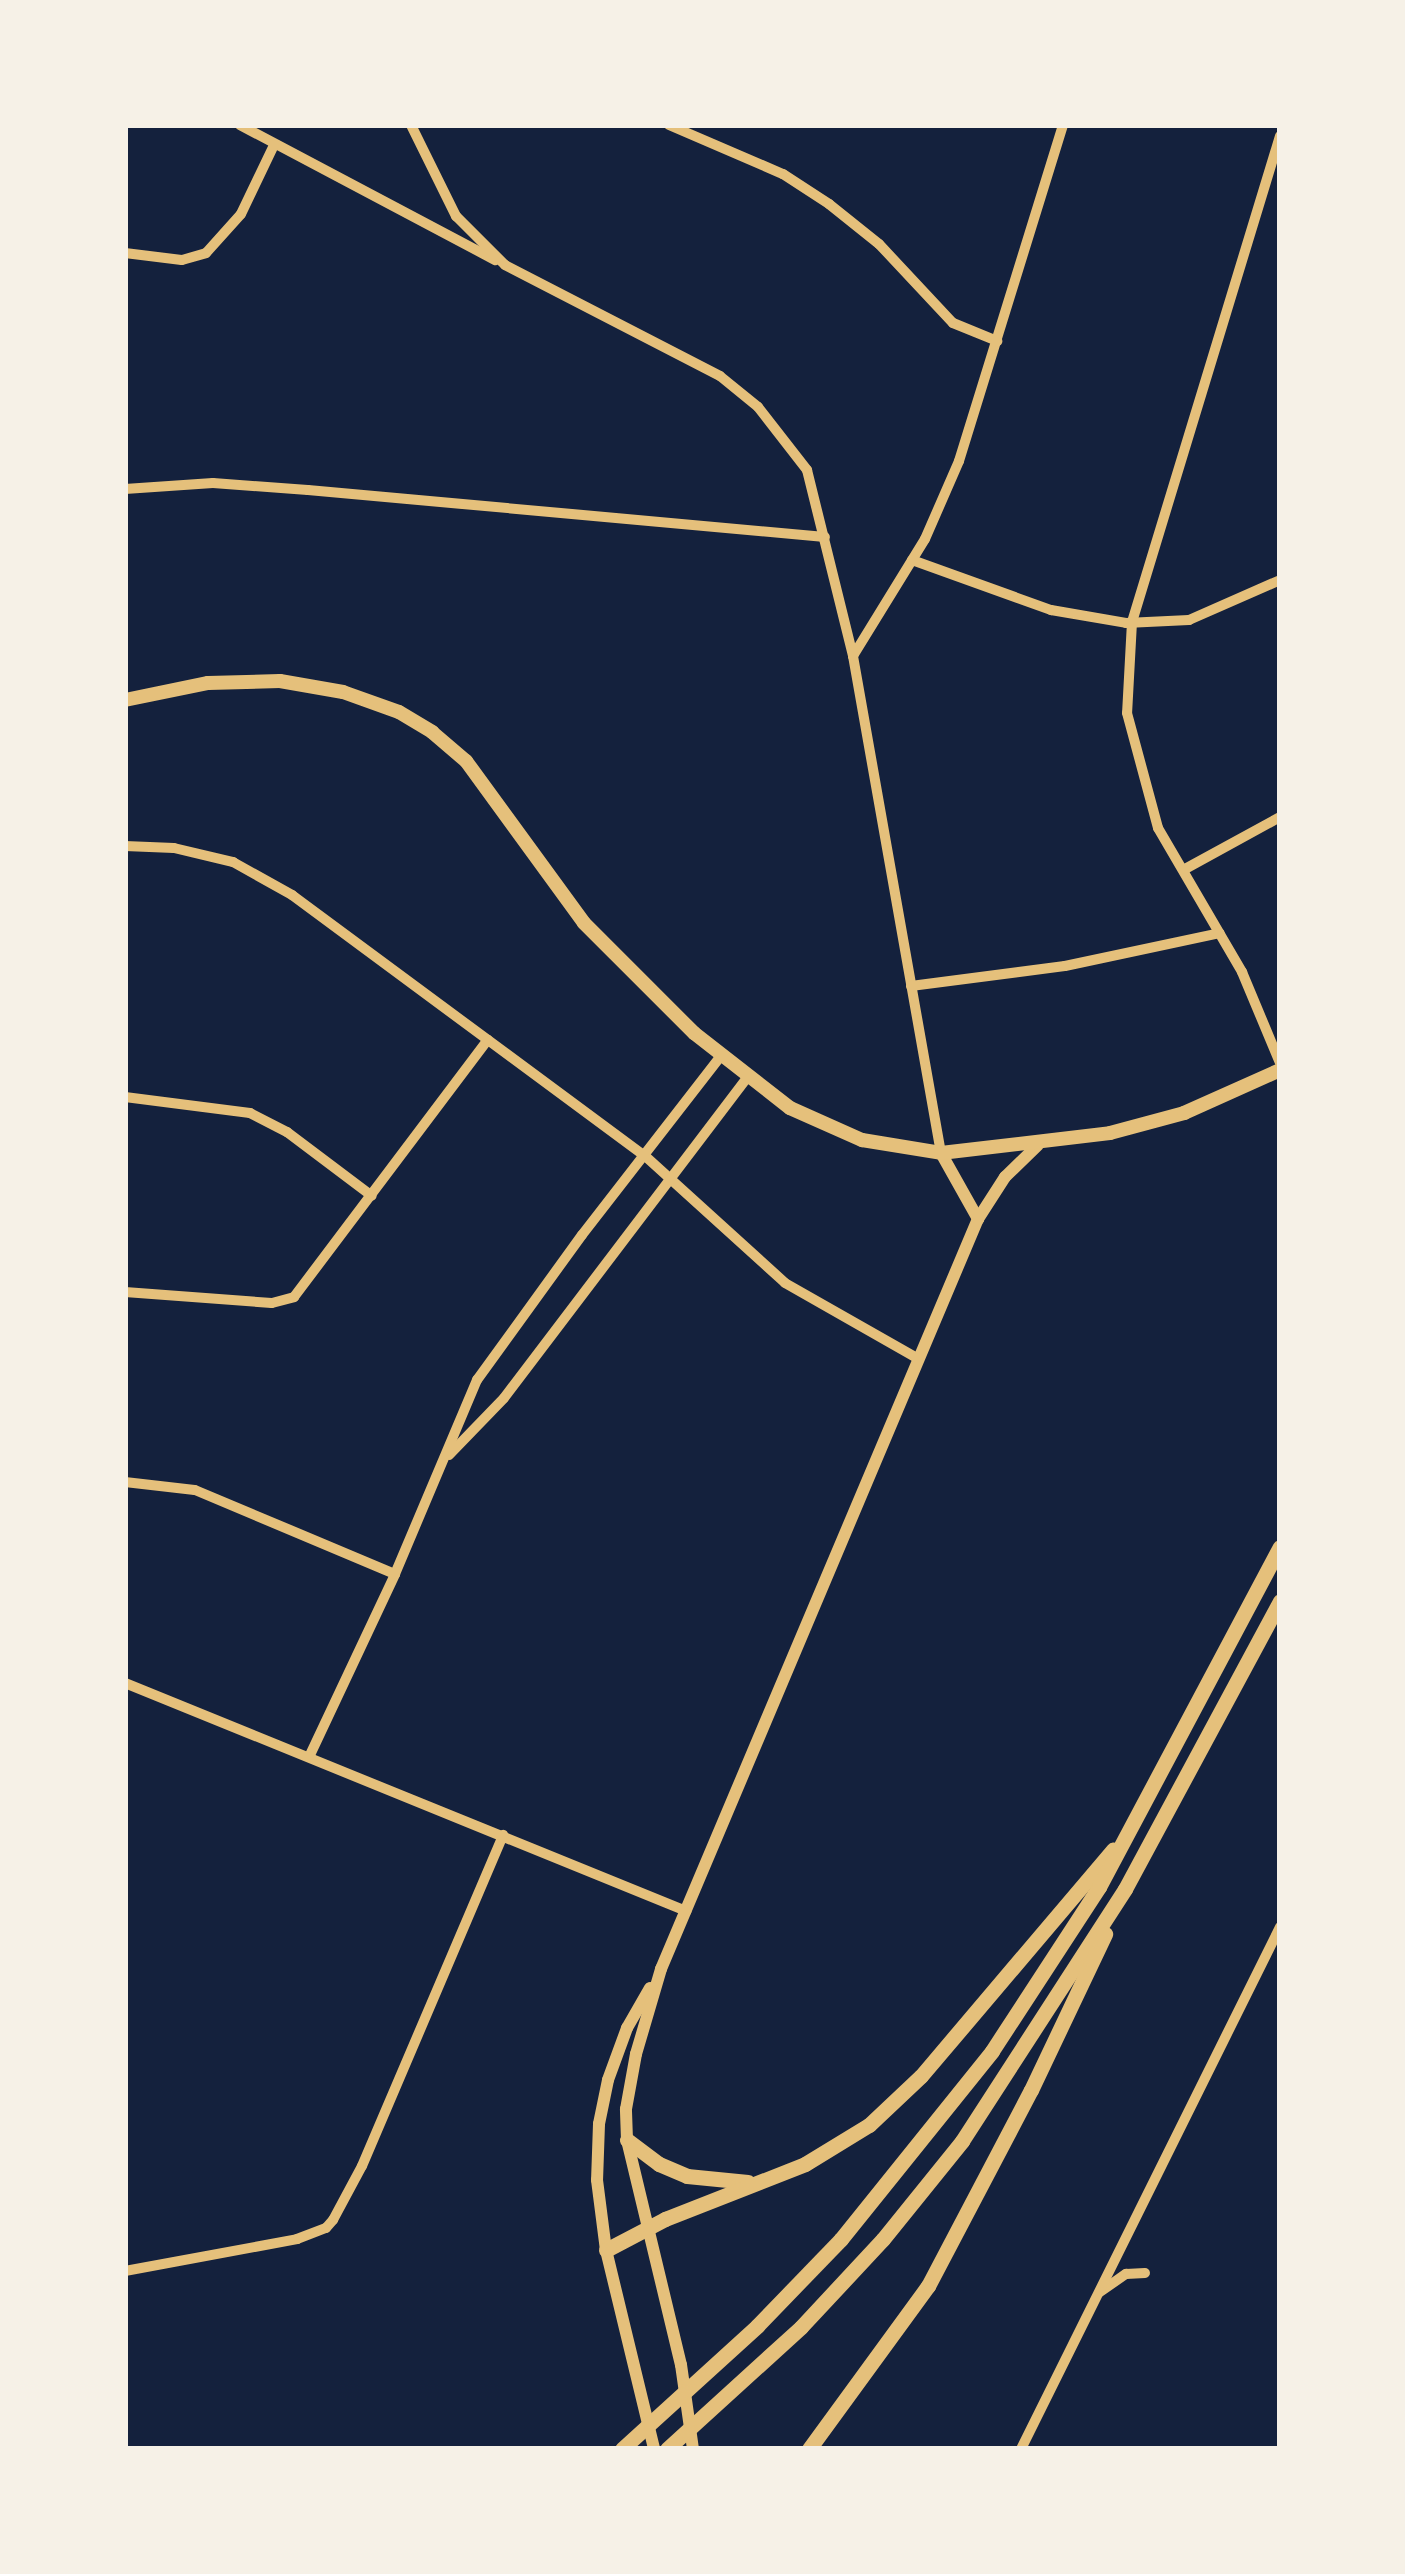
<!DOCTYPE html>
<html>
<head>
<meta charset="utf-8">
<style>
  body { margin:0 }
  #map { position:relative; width:1405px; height:2574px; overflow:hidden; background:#14213d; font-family:Ubuntu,sans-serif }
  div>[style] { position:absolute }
  .minor>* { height:10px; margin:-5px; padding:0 5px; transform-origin:5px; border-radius:5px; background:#e5c07b }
  .tertiary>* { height:12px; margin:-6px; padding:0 6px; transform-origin:6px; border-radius:6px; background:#e5c07b }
  .secondary>* { height:14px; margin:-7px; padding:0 7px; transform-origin:7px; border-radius:7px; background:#e5c07b }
  .primary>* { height:15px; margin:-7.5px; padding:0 7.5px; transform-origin:7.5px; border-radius:7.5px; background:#e5c07b }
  span { translate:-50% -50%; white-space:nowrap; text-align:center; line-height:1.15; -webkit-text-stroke:8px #f6f1e7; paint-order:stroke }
  .frame { position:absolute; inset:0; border:128px solid #f6f1e7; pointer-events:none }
</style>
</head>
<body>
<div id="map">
  <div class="minor">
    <i style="left:240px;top:125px;width:289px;rotate:27.9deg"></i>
    <i style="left:411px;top:125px;width:102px;rotate:63.7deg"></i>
    <i style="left:456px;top:216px;width:69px;rotate:45deg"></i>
    <i style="left:505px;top:265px;width:242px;rotate:27.3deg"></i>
    <i style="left:720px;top:376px;width:49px;rotate:39.2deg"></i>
    <i style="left:758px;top:407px;width:80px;rotate:52.1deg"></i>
    <i style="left:807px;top:470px;width:192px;rotate:76.1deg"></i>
    <i style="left:853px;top:656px;width:505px;rotate:79.96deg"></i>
    <i style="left:669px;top:125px;width:124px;rotate:23.3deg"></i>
    <i style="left:783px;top:174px;width:55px;rotate:33.1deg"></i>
    <i style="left:829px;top:204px;width:64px;rotate:38.7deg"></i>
    <i style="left:879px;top:244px;width:108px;rotate:46.9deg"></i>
    <i style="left:953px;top:323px;width:48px;rotate:22.2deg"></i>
    <i style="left:1280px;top:136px;width:508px;rotate:106.94deg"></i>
    <i style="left:1132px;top:622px;width:91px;rotate:93.1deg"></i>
    <i style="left:1127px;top:713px;width:119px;rotate:74.9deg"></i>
    <i style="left:1158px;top:828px;width:167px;rotate:59.7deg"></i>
    <i style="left:1242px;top:972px;width:99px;rotate:67.3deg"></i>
    <i style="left:125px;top:253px;width:57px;rotate:7deg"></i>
    <i style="left:182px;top:260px;width:25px;rotate:-16deg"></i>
    <i style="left:206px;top:253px;width:52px;rotate:-48.1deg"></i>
    <i style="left:241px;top:214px;width:76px;rotate:-64.4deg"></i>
    <i style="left:125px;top:489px;width:88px;rotate:-3.9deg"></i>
    <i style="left:213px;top:483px;width:95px;rotate:4.2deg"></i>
    <i style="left:308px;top:490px;width:519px;rotate:5.19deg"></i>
    <i style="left:912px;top:560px;width:148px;rotate:19.8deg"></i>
    <i style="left:1051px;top:610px;width:76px;rotate:9.8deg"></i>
    <i style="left:1126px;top:623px;width:63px;rotate:-2.7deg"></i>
    <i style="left:1189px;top:620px;width:99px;rotate:-23.7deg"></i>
    <i style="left:853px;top:656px;width:137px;rotate:-58.4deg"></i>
    <i style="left:925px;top:539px;width:85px;rotate:-66.4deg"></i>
    <i style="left:959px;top:461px;width:352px;rotate:-72.8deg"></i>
    <i style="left:125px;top:846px;width:49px;rotate:2.3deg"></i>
    <i style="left:174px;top:848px;width:61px;rotate:13.3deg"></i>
    <i style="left:233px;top:862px;width:68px;rotate:29.2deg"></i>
    <i style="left:292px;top:895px;width:438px;rotate:36.5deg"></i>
    <i style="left:644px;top:1155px;width:190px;rotate:42.2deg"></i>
    <i style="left:785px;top:1283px;width:154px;rotate:29.6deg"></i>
    <i style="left:1185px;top:869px;width:108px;rotate:-28.7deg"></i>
    <i style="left:911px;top:986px;width:155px;rotate:-7.4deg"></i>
    <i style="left:1065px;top:966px;width:158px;rotate:-12deg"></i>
    <i style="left:125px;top:1097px;width:126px;rotate:7.3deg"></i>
    <i style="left:250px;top:1113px;width:42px;rotate:27.2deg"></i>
    <i style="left:287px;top:1132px;width:106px;rotate:37deg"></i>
    <i style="left:125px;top:1292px;width:147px;rotate:4.3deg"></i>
    <i style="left:272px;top:1303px;width:23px;rotate:-15deg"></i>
    <i style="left:294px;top:1297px;width:322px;rotate:-53deg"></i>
    <i style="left:449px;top:1455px;width:79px;rotate:-46deg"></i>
    <i style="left:504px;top:1398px;width:402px;rotate:-52.8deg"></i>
    <i style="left:125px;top:1482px;width:70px;rotate:6.5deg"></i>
    <i style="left:195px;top:1490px;width:217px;rotate:22.8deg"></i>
    <i style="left:125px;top:1683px;width:606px;rotate:22.12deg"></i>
    <i style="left:310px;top:1755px;width:200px;rotate:-64.8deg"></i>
    <i style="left:395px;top:1574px;width:211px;rotate:-67.1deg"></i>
    <i style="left:477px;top:1380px;width:179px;rotate:-54.1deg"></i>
    <i style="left:582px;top:1235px;width:227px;rotate:-52.2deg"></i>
    <i style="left:125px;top:2271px;width:175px;rotate:-10.5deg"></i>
    <i style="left:297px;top:2239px;width:31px;rotate:-21deg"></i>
    <i style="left:326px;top:2228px;width:11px;rotate:-49deg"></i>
    <i style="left:333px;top:2220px;width:61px;rotate:-61.8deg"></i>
    <i style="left:362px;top:2166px;width:360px;rotate:-66.9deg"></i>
    <i style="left:1100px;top:2292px;width:32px;rotate:-35deg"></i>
    <i style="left:1126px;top:2274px;width:19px;rotate:-3deg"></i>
    <i style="left:1021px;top:2449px;width:583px;rotate:-63.61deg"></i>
  </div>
  <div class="tertiary">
    <i style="left:941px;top:1153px;width:76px;rotate:60.7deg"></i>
    <i style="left:650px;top:1988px;width:46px;rotate:119.9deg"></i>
    <i style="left:627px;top:2028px;width:55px;rotate:110.1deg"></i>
    <i style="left:608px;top:2080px;width:45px;rotate:101.6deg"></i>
    <i style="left:599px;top:2124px;width:56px;rotate:92deg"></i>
    <i style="left:597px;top:2180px;width:71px;rotate:82.7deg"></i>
    <i style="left:606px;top:2250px;width:205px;rotate:76.4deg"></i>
    <i style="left:693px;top:2449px;width:85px;rotate:-98.1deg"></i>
    <i style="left:681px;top:2365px;width:231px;rotate:-103.5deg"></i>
    <i style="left:627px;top:2140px;width:31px;rotate:-92deg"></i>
    <i style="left:626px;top:2109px;width:56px;rotate:-79.7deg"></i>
    <i style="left:636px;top:2054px;width:89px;rotate:-73.6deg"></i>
    <i style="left:661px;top:1969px;width:814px;rotate:-67.09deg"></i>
    <i style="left:978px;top:1219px;width:50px;rotate:-57.3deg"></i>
    <i style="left:1005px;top:1177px;width:46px;rotate:-44.1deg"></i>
  </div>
  <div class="secondary">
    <i style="left:125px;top:700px;width:85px;rotate:-11.6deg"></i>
    <i style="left:208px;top:683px;width:72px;rotate:-1.6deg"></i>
    <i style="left:280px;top:681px;width:64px;rotate:9.9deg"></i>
    <i style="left:343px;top:692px;width:59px;rotate:19.7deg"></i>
    <i style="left:399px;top:712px;width:39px;rotate:31deg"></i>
    <i style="left:432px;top:732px;width:45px;rotate:40.5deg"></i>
    <i style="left:466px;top:761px;width:200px;rotate:53.9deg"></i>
    <i style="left:584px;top:923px;width:156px;rotate:45deg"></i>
    <i style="left:694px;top:1033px;width:122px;rotate:38deg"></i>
    <i style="left:790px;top:1108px;width:79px;rotate:24deg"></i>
    <i style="left:862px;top:1140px;width:80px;rotate:9.3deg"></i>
    <i style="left:941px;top:1153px;width:170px;rotate:-6.7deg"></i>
    <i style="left:1110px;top:1133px;width:77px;rotate:-15.1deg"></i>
    <i style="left:1184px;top:1113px;width:105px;rotate:-24.1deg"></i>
  </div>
  <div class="primary">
    <i style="left:627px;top:2140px;width:40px;rotate:37deg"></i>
    <i style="left:659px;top:2164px;width:30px;rotate:23deg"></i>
    <i style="left:687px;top:2176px;width:61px;rotate:5.6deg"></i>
    <i style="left:606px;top:2250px;width:67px;rotate:-27.7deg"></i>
    <i style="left:665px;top:2219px;width:150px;rotate:-21.4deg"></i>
    <i style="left:805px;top:2164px;width:75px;rotate:-31.4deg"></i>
    <i style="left:869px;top:2125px;width:71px;rotate:-43.3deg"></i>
    <i style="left:921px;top:2076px;width:297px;rotate:-49.7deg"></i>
    <i style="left:622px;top:2449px;width:183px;rotate:-42.3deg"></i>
    <i style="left:757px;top:2326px;width:121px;rotate:-46deg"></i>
    <i style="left:841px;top:2239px;width:241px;rotate:-51.2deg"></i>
    <i style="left:992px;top:2051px;width:196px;rotate:-56.9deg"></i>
    <i style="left:1099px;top:1887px;width:385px;rotate:-62deg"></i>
    <i style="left:667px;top:2449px;width:181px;rotate:-42.3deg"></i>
    <i style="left:801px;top:2327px;width:120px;rotate:-47deg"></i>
    <i style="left:883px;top:2239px;width:126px;rotate:-51.1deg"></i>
    <i style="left:962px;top:2141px;width:300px;rotate:-57.1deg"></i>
    <i style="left:1125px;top:1889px;width:327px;rotate:-61.7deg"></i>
    <i style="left:809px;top:2449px;width:202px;rotate:-53.9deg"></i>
    <i style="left:928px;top:2286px;width:221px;rotate:-62.3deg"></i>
    <i style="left:1031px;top:2090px;width:173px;rotate:-64.6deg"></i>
  </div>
  <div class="frame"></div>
</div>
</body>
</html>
